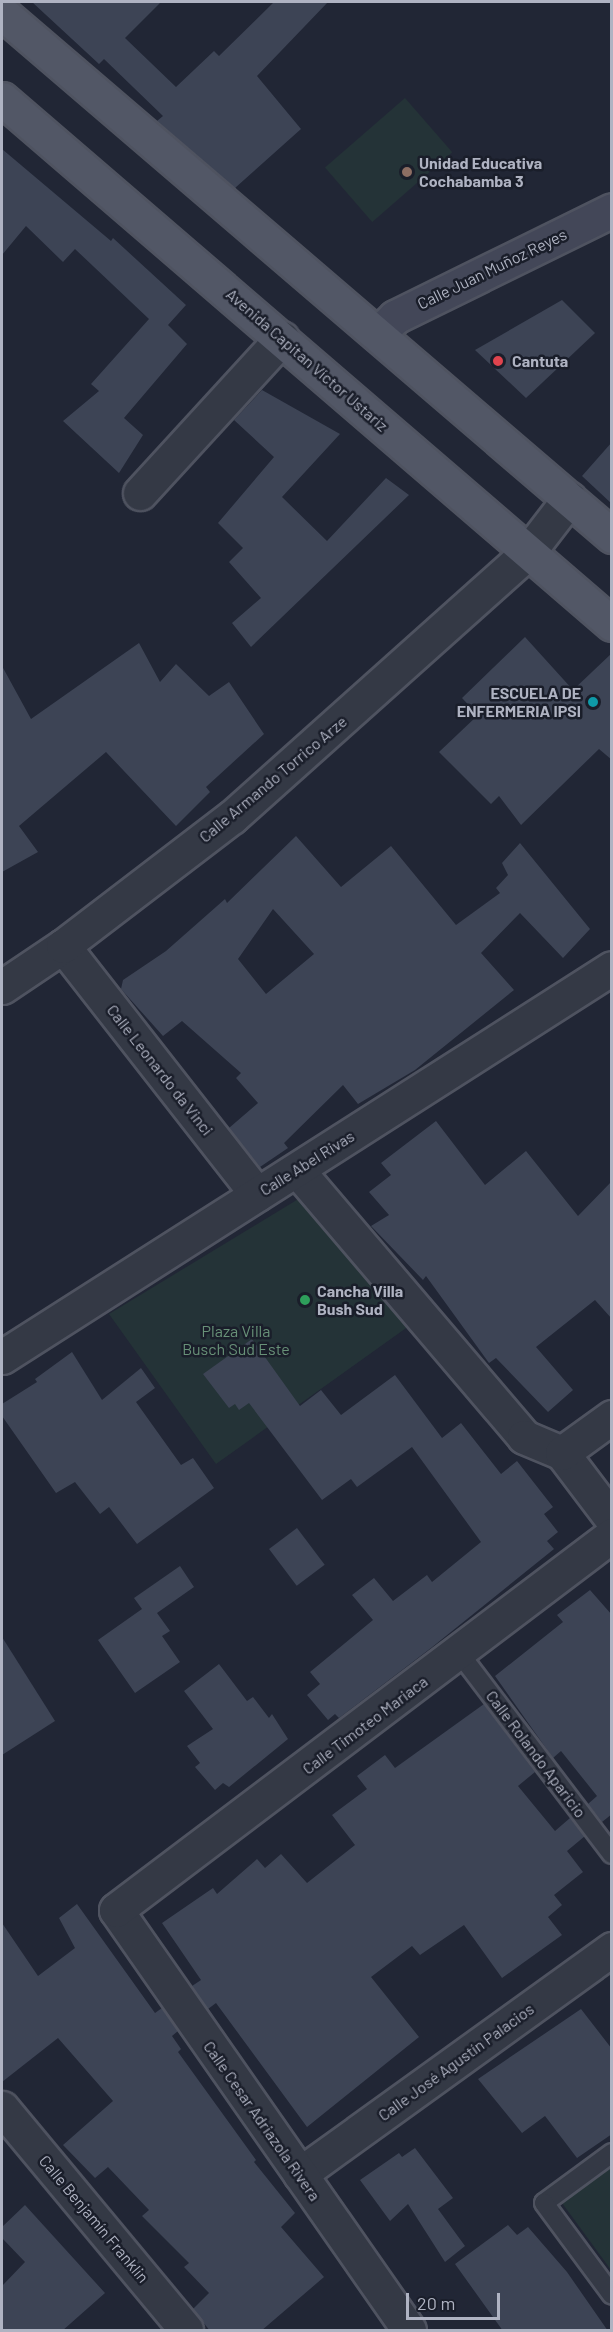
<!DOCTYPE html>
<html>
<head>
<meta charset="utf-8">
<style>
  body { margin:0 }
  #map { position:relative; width:613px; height:2332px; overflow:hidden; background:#212635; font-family:Barlow,sans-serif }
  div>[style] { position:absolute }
  .green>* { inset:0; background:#243337; transform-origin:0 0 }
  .building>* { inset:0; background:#3d4455; transform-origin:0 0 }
  .roads { filter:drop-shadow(2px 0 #4f5360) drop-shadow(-2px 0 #4f5360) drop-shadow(0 2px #4f5360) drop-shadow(0 -2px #4f5360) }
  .lane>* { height:18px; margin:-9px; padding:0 9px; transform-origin:9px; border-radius:9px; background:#343945 }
  .street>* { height:33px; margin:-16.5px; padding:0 16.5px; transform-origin:16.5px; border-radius:16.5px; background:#343945 }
  .secondary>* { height:33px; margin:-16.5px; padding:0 16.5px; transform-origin:16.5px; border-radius:16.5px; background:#434758 }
  .primary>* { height:33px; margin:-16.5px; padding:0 16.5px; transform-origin:16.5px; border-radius:16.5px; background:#525766 }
  .dots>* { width:16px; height:16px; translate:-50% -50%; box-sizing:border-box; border:3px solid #1a1e2a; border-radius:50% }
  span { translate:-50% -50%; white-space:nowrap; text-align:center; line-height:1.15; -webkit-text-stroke:5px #1a1e2a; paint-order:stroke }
  .poi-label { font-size:16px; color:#afb3c2; font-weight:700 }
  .left { translate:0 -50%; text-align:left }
  .right { translate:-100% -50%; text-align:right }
  .street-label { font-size:16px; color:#afb3c2 }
  .park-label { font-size:16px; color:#689178 }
  .frame { position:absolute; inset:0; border:3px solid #afb3c2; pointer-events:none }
  .scale { position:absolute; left:406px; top:2293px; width:94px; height:27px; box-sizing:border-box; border:3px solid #afb3c2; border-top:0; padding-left:8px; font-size:18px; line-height:21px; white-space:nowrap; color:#afb3c2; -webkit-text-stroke:4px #1a1e2a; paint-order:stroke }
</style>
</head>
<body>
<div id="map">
  <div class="green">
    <i style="left:405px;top:98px;width:72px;height:106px;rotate:49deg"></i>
    <i style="clip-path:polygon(300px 1198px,409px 1326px,216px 1464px,109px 1314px)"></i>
    <i style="clip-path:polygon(611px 2166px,611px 2270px,562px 2203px)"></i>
  </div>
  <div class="building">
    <i style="clip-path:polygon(32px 2px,161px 2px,125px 38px,176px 87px,214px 51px,219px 56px,274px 2px,328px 2px,257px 76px,301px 129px,235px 188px,157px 121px,163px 116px,104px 59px,99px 64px)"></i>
    <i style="clip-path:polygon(2px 149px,111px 241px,113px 238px,186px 305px,168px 325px,187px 344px,124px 418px,143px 435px,119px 473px,63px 421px,99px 391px,91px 384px,149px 319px,75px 249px,63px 262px,26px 226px,2px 255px)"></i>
    <i style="clip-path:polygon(562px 300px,595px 333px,526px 398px,475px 350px)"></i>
    <i style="clip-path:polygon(262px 390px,340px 434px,282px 497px,327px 541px,386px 478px,409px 495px,251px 647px,232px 623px,261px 598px,229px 562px,243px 548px,218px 523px,274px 457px,234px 420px)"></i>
    <i style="clip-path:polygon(612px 442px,612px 504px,582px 476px)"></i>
    <i style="clip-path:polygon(525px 637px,573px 690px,612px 653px,612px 760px,599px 749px,521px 825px,499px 796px,491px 804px,439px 752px,478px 715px,462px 698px)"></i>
    <i style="clip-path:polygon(139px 643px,160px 682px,176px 664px,209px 696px,229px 682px,264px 734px,206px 787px,210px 792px,176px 826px,106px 752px,19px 826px,38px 852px,2px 872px,2px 666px,31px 719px)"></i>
    <i style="clip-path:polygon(evenodd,296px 836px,341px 887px,391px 846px,456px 925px,500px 893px,496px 888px,508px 875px,502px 863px,520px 843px,590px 929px,563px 958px,520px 913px,481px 953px,514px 990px,415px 1070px,358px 1104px,343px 1085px,284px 1143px,288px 1148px,260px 1167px,229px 1128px,258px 1103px,236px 1078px,241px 1073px,182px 1021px,163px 1036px,121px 989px,123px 980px,166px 951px,225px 899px,227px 903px,296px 836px,273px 909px,314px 954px,266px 994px,238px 959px,273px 909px)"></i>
    <i style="clip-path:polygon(436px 1121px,485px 1185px,526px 1151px,578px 1216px,612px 1181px,612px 1319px,595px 1300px,536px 1347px,573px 1390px,548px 1412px,496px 1358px,489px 1363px,426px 1276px,423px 1280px,371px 1226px,389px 1215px,369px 1192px,391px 1175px,381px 1163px)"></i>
    <i style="clip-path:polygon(252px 1339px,300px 1406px,321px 1390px,341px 1415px,395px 1375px,442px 1438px,461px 1423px,501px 1474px,517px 1461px,553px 1507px,544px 1514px,558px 1532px,547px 1541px,554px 1549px,431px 1648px,339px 1718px,335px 1714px,328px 1720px,307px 1695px,320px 1684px,310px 1672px,373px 1620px,352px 1595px,374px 1578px,393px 1601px,427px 1575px,432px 1582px,481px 1542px,412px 1447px,357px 1487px,351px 1479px,322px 1500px,249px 1403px,239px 1410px,235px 1404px,229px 1408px,203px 1374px)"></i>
    <i style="clip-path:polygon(72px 1352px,102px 1400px,141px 1368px,155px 1388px,136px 1402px,181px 1465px,193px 1458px,214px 1488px,137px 1544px,109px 1507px,100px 1514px,75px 1482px,56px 1493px,2px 1416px,2px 1404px,37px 1382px,35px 1379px)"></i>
    <i style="left:297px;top:1528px;width:46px;height:35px;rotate:53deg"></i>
    <i style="clip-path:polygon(180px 1566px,194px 1587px,157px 1613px,170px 1631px,162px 1636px,180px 1662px,135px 1693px,98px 1640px,142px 1609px,134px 1598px)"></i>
    <i style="clip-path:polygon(590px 1590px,612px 1615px,612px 1814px,602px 1822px,588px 1804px,597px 1796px,561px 1751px,553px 1758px,495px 1676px,563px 1622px,557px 1615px)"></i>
    <i style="clip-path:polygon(2px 1637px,55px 1721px,2px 1755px)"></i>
    <i style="clip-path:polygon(219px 1664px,247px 1701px,253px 1697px,269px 1718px,272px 1714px,288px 1739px,229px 1787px,223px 1783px,215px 1790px,195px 1767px,200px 1763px,187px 1746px,213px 1729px,184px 1691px)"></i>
    <i style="clip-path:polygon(484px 1704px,535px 1772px,518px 1786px,555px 1831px,570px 1818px,585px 1836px,567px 1851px,583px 1872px,554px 1895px,562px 1905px,548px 1917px,562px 1935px,502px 1978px,464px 1925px,420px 1955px,412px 1946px,371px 1977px,419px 2037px,307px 2127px,216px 2003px,208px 2009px,192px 1986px,201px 1980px,162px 1923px,213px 1888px,217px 1894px,257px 1859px,265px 1868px,281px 1854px,307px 1883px,355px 1845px,332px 1815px,367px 1789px,357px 1776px,385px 1755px,395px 1768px)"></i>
    <i style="clip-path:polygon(77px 1904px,155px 2013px,162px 2008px,178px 2031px,172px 2036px,181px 2049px,178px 2052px,256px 2160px,254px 2162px,295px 2213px,281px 2227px,324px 2277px,261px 2331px,210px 2331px,193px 2309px,209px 2293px,184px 2267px,189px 2263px,142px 2216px,149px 2210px,108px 2167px,95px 2178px,63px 2145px,113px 2101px,58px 2038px,2px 2082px,2px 1923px,38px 1976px,75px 1948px,59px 1918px)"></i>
    <i style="clip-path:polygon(581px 2009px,612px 2049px,612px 2134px,577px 2158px,545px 2116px,522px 2133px,478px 2079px)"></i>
    <i style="clip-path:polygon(415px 2148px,453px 2198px,438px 2209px,465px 2246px,445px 2262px,408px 2204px,390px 2221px,360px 2180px,399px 2153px,402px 2157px)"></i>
    <i style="clip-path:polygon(25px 2205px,105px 2293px,62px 2331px,2px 2331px,2px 2286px,25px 2262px,2px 2238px,2px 2227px)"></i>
    <i style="clip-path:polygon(508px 2225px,517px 2235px,528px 2227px,567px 2272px,608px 2331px,503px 2331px,455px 2264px)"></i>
  </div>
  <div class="roads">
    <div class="lane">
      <i style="left:460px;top:1654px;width:251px;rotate:52.8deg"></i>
      <i style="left:612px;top:2153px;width:84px;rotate:143.7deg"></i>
      <i style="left:544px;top:2203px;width:114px;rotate:53.5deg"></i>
    </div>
    <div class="street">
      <i style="left:140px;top:493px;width:210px;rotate:-47.5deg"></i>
      <i style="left:63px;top:946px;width:315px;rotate:52deg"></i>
      <i style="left:2px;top:987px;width:73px;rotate:-33.9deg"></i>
      <i style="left:63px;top:946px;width:213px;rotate:-37.4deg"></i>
      <i style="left:232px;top:817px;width:399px;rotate:-41.8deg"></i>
      <i style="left:529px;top:551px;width:66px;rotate:-52.4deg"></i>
      <i style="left:297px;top:1170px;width:350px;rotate:49.6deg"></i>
      <i style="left:524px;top:1437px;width:41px;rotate:22.8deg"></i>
      <i style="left:562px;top:1453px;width:83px;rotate:52.9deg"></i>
      <i style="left:2px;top:1357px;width:723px;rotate:-32.53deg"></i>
      <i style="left:562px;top:1453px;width:62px;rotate:-35.8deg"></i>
      <i style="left:2px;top:2108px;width:288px;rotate:50.3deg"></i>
      <i style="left:300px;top:2174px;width:385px;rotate:-35.8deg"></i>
      <i style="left:409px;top:2330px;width:512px;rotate:-124.9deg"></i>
      <i style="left:116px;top:1910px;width:622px;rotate:-37.09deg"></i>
    </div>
    <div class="secondary">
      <i style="left:377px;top:334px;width:25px;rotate:-43deg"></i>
      <i style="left:395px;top:317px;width:242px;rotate:-26.2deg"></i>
    </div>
    <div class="primary">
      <i style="left:2px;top:13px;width:804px;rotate:40.61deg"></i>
      <i style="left:2px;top:99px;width:805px;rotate:40.72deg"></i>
    </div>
  </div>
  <div class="dots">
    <i style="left:407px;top:172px;background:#8d6e63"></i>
    <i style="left:498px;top:361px;background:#e0444e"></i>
    <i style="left:593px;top:702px;background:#0f9aa8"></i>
    <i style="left:305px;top:1300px;background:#2e9e5b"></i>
  </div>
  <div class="poi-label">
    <span class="left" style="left:419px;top:172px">Unidad Educativa<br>Cochabamba 3</span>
    <span class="left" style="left:512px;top:361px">Cantuta</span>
    <span class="right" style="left:581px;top:702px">ESCUELA DE<br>ENFERMERIA IPSI</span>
    <span class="left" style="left:317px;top:1300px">Cancha Villa<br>Bush Sud</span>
  </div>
  <div class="street-label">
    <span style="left:492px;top:269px;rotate:-26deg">Calle Juan Muñoz Reyes</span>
    <span style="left:307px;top:360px;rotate:41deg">Avenida Capitan Víctor Ustariz</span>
    <span style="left:273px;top:779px;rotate:-40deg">Calle Armando Torrico Arze</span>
    <span style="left:160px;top:1070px;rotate:52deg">Calle Leonardo da Vinci</span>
    <span style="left:307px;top:1163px;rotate:-32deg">Calle Abel Rivas</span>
    <span style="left:365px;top:1725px;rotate:-37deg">Calle Timoteo Mariaca</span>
    <span style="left:536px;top:1754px;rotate:53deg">Calle Rolando Aparicio</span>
    <span style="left:456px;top:2062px;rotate:-36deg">Calle José Agustín Palacios</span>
    <span style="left:262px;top:2121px;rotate:55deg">Calle Cesar Adriazola Rivera</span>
    <span style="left:94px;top:2219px;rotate:50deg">Calle Benjamín Franklin</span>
  </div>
  <div class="park-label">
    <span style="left:236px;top:1340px">Plaza Villa<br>Busch Sud Este</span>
  </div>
  <div class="frame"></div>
  <div class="scale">20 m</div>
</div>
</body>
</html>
